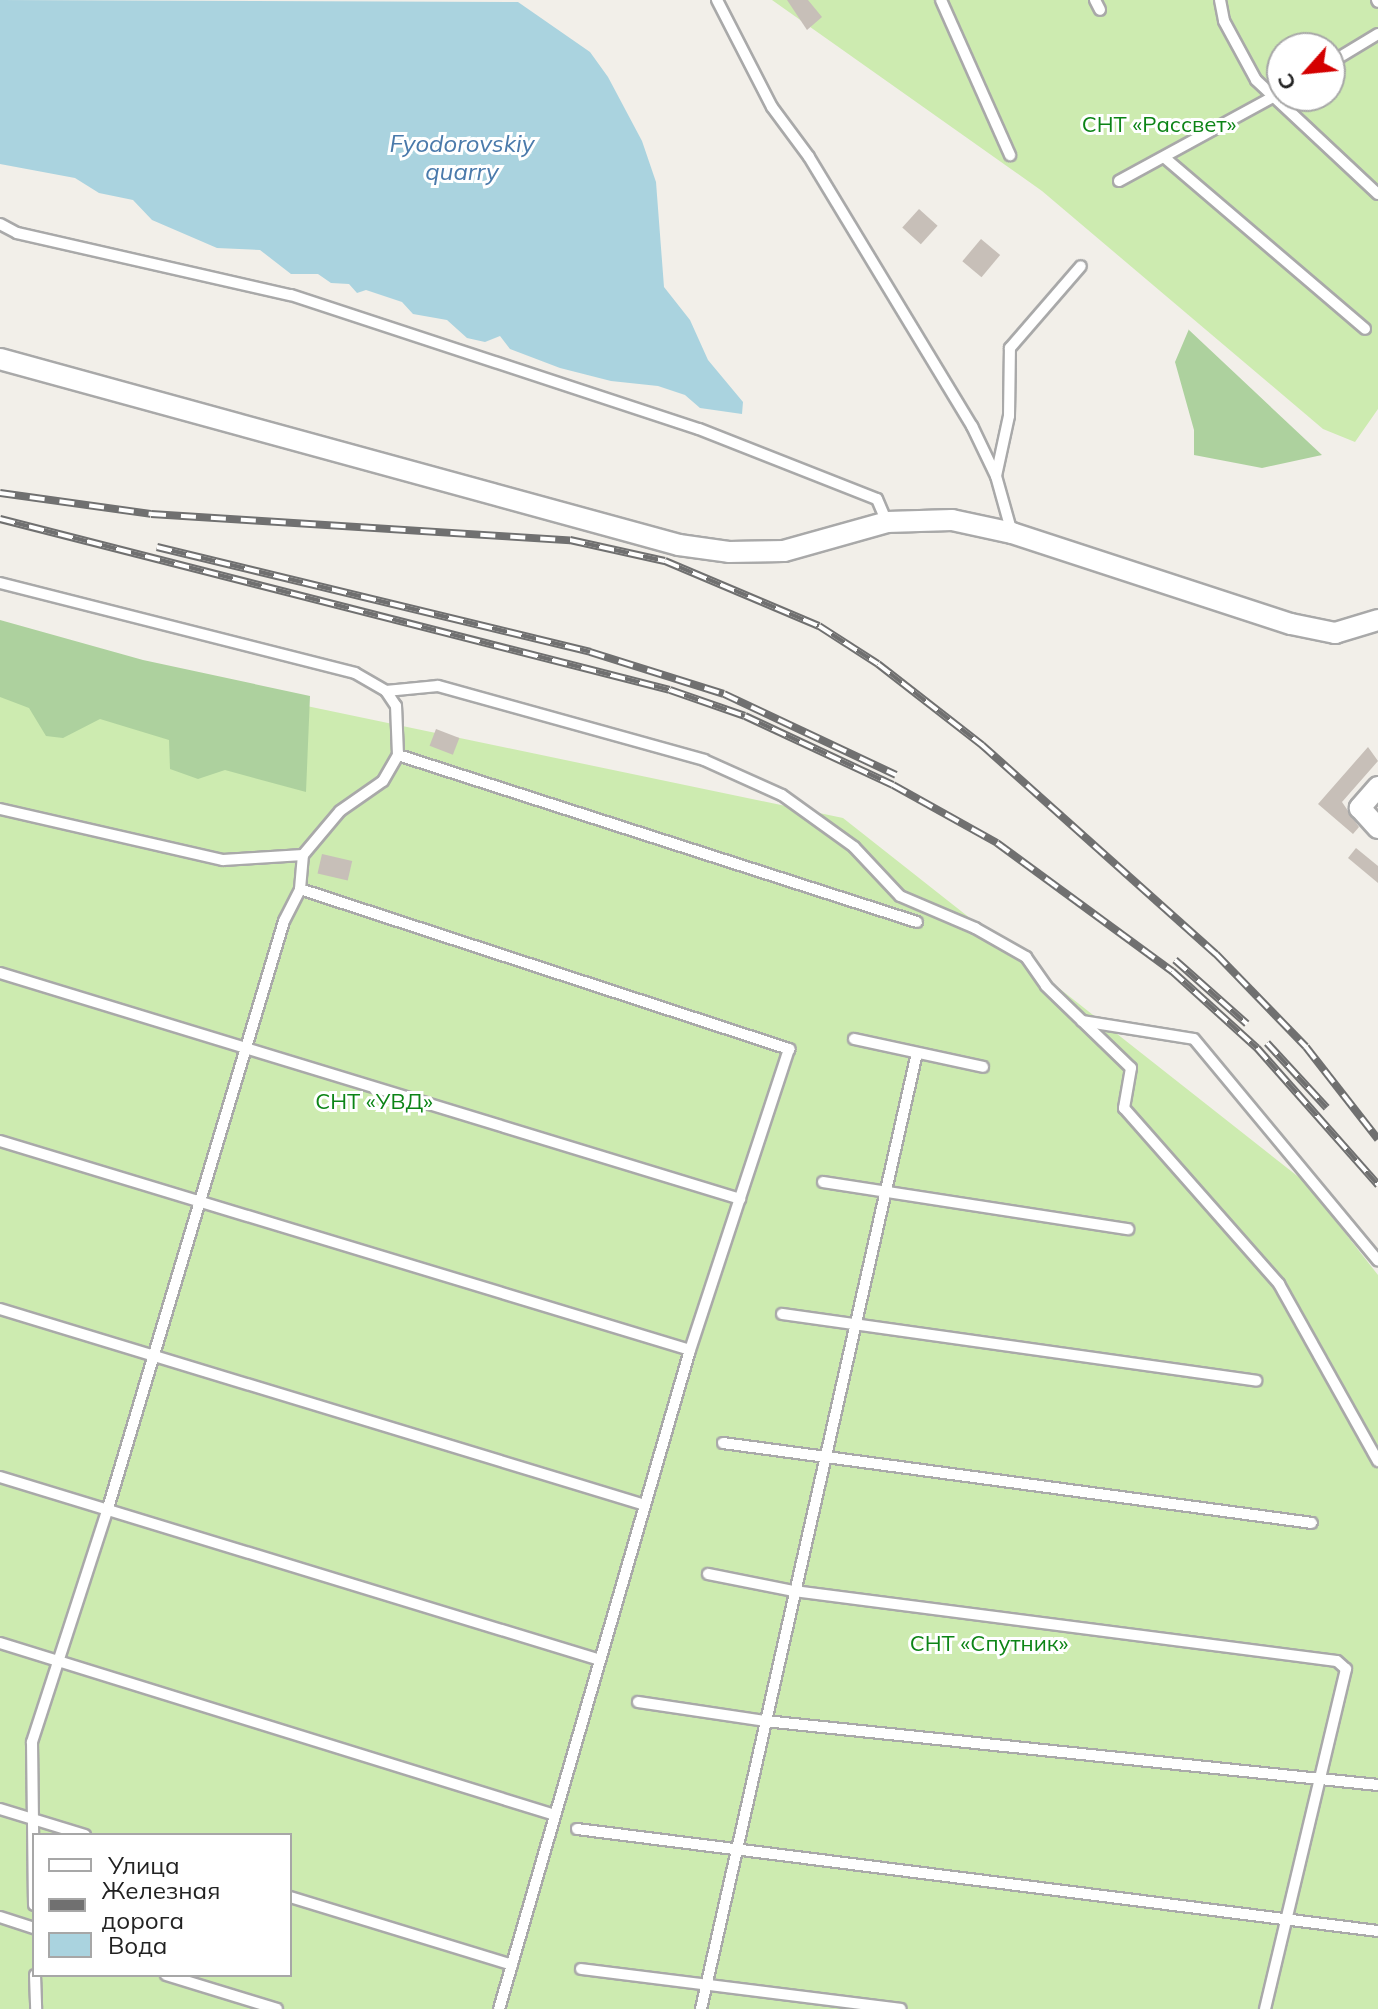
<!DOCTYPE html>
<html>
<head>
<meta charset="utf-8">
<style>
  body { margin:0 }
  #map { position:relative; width:1378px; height:2009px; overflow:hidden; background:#f2efe9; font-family:Mulish,sans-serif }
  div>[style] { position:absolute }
  .grass>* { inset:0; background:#cdebb0 }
  .forest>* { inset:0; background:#add19e }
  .water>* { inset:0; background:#aad3df }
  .building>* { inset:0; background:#c7bfb8; transform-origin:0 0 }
  .roads { filter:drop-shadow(2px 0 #a9a9a9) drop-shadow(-2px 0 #a9a9a9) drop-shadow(0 2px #a9a9a9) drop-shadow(0 -2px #a9a9a9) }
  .lane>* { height:10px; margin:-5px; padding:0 5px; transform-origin:5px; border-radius:5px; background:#fff }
  .street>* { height:20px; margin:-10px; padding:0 10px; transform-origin:10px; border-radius:10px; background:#fff }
  .rail>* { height:8px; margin-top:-4px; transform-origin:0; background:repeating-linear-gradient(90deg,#fff 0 15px,#707070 0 30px); box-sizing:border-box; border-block:2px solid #707070 }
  span { translate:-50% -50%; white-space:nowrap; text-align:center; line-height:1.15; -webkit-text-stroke:6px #fff; paint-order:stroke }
  .park-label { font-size:22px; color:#0c8416 }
  .water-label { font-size:24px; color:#4a7aab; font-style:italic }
  .legend { position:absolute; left:32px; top:1833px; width:260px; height:144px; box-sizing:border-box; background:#fff; border:2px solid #a7a7a7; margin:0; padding:10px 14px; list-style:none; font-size:24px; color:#222 }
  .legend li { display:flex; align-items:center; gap:16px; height:40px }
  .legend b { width:40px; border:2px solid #a7a7a7 }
  .north { position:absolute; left:1266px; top:32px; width:80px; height:80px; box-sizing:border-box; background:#fff; border:2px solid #a7a7a7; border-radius:50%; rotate:243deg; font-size:22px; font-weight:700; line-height:32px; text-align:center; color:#222 }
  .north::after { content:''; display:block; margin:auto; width:28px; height:36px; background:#d40000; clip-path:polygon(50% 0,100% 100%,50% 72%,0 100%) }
</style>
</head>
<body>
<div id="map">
  <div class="grass">
    <i style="clip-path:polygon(evenodd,772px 0,1378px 0,1378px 409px,1355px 442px,1323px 429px,1042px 191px,772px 0,1282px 48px,1330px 48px,1330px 96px,1282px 96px,1282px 48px)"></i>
    <i style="clip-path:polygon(evenodd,0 642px,843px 818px,1305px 1182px,1378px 1275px,1378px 2009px,0 2009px,0 642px,34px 1835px,290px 1835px,290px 1975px,34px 1975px,34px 1835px)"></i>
  </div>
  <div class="forest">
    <i style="clip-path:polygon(1189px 329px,1189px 330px,1322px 455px,1262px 468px,1194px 455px,1194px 430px,1175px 362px)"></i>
    <i style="clip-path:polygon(0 620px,143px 660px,310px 696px,306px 792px,225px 770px,198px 779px,170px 769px,169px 740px,100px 719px,63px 738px,46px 736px,29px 708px,0 697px)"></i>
  </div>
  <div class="water">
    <i style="clip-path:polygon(0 0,518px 2px,590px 52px,608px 77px,642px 141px,656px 182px,664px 287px,690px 320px,708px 360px,743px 402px,742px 414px,700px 408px,685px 395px,658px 386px,611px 381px,560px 368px,510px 349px,500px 336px,485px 342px,467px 338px,447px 320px,413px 314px,402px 302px,366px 290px,357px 293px,349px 284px,331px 283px,318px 274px,291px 274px,260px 250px,217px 248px,152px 220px,133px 200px,99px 193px,75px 178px,0 164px)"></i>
  </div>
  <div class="building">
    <i style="clip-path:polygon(787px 0,808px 0,822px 17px,807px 30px)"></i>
    <i style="left:919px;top:209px;width:25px;height:25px;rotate:42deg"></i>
    <i style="left:981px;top:239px;width:25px;height:29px;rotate:40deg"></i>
    <i style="left:436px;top:729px;width:25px;height:18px;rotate:21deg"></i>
    <i style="clip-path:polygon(1368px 747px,1378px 761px,1342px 802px,1359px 827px,1353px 834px,1318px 804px)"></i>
    <i style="clip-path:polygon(1356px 848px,1378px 866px,1378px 883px,1348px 858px)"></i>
    <i style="left:322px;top:854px;width:31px;height:20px;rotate:13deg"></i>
  </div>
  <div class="roads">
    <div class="lane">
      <i style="left:717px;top:0;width:120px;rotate:62.8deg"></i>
      <i style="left:772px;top:107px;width:62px;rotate:53.5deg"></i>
      <i style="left:809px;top:157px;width:315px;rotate:58.8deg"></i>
      <i style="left:972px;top:426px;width:55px;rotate:64.4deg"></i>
      <i style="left:996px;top:476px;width:59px;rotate:74.3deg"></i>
      <i style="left:941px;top:0;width:170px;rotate:66deg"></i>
      <i style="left:1095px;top:0;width:11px;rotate:63deg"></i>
      <i style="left:1220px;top:0;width:21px;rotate:79deg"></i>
      <i style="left:1224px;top:21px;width:67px;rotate:61.5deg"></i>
      <i style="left:1256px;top:80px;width:167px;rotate:43.1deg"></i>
      <i style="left:1377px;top:0;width:2px;rotate:63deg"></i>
      <i style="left:1330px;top:63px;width:56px;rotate:-31.1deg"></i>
      <i style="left:1165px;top:158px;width:263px;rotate:40.5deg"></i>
      <i style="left:1119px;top:181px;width:186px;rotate:-28.6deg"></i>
      <i style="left:0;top:224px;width:19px;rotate:28deg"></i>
      <i style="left:17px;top:233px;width:281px;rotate:12.8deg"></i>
      <i style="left:291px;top:295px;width:429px;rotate:18.2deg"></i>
      <i style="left:699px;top:429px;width:191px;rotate:21.5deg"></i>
      <i style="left:877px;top:499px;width:25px;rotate:67deg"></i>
      <i style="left:996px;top:476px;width:61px;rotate:-77.8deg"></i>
      <i style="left:1009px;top:416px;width:68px;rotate:-89.2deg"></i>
      <i style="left:1010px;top:348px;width:108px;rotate:-49.1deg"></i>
      <i style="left:0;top:583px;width:366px;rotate:14.2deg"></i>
      <i style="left:355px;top:673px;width:36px;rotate:30deg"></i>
      <i style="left:386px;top:691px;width:52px;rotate:-5.5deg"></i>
      <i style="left:438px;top:686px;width:276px;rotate:15.5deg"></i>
      <i style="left:704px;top:760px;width:85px;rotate:24.2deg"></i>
      <i style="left:782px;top:795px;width:89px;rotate:35.8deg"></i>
      <i style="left:854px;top:847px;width:67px;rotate:46.8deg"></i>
      <i style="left:900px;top:896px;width:82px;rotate:23.1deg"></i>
      <i style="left:975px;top:928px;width:59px;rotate:29.6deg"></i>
      <i style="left:1026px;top:957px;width:35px;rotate:55deg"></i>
      <i style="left:1046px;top:986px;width:118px;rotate:44deg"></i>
      <i style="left:1131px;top:1068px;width:41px;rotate:99.9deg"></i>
      <i style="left:1124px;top:1108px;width:235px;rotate:48.6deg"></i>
      <i style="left:1279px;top:1284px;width:203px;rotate:60.8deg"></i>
      <i style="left:398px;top:755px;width:545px;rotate:17.84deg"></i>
      <i style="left:0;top:809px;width:229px;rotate:12.9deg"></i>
      <i style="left:223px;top:860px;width:80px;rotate:-3.6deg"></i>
      <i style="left:300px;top:889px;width:515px;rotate:18.12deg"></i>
      <i style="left:789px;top:1049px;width:317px;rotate:108.2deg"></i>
      <i style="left:690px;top:1350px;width:686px;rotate:106.16deg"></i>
      <i style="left:0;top:973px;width:774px;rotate:16.98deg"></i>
      <i style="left:1082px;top:1021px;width:113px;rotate:9.1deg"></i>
      <i style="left:1194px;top:1039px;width:288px;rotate:50.3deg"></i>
      <i style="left:854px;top:1039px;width:132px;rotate:12.2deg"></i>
      <i style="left:0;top:1141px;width:721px;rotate:16.85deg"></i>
      <i style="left:823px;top:1182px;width:309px;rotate:8.8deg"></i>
      <i style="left:0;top:1309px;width:674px;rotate:16.9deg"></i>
      <i style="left:782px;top:1314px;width:479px;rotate:8deg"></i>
      <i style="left:723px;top:1443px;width:594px;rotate:7.73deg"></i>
      <i style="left:0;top:1477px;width:627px;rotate:16.96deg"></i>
      <i style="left:708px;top:1574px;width:88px;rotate:11.2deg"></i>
      <i style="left:794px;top:1591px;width:547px;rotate:7.35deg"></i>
      <i style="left:1337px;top:1661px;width:12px;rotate:42deg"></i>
      <i style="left:1346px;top:1669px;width:350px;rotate:103.4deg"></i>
      <i style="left:0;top:1643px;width:581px;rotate:17.22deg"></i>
      <i style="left:638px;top:1702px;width:128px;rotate:8.5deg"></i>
      <i style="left:765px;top:1721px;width:616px;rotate:5.96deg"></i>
      <i style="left:0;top:1809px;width:89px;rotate:17deg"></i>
      <i style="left:577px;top:1829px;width:807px;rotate:7.26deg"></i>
      <i style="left:290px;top:1897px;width:232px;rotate:17deg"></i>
      <i style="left:34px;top:1905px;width:163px;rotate:-90.7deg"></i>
      <i style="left:32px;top:1742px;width:246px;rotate:-72deg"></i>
      <i style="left:108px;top:1508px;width:613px;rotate:-73.31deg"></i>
      <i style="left:284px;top:921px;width:36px;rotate:-63deg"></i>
      <i style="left:300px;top:889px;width:34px;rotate:-85deg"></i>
      <i style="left:303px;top:855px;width:57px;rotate:-49.9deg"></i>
      <i style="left:340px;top:811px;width:52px;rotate:-34.9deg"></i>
      <i style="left:383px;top:781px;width:30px;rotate:-60deg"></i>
      <i style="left:398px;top:755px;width:49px;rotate:-92.3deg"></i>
      <i style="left:396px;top:706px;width:18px;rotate:-124deg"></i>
      <i style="left:0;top:1917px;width:36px;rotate:18deg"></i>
      <i style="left:581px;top:1969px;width:322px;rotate:7.1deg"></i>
      <i style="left:35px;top:1975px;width:34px;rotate:88deg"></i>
      <i style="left:166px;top:1975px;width:116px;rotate:17deg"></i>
      <i style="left:701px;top:2009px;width:980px;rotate:-77.27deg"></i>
    </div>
    <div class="street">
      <i style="left:0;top:359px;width:704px;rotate:15.32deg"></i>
      <i style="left:679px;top:545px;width:50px;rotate:8deg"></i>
      <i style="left:729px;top:552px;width:55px;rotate:-1deg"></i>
      <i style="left:784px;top:551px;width:107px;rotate:-15.7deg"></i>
      <i style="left:887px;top:522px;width:65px;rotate:-1.8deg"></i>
      <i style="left:952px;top:520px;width:61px;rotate:12.2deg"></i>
      <i style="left:1012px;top:533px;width:293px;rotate:18.1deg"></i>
      <i style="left:1291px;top:624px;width:45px;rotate:11.6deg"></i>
      <i style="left:1335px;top:633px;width:45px;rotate:-16.8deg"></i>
      <i style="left:1378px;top:787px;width:28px;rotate:131deg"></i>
      <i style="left:1360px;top:808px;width:27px;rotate:48deg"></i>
    </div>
  </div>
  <div class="rail">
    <i style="left:0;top:493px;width:152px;rotate:7.9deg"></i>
    <i style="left:151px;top:514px;width:420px;rotate:3.6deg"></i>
    <i style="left:570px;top:540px;width:97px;rotate:12.5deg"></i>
    <i style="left:665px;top:561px;width:167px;rotate:22.9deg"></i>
    <i style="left:819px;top:626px;width:70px;rotate:32.8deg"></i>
    <i style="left:878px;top:664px;width:132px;rotate:37.9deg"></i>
    <i style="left:982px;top:745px;width:314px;rotate:41.8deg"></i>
    <i style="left:1216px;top:954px;width:129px;rotate:45.9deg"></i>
    <i style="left:1306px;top:1047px;width:117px;rotate:52deg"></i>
    <i style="left:0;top:519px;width:691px;rotate:14.32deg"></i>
    <i style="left:670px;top:690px;width:79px;rotate:19.1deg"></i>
    <i style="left:745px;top:716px;width:163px;rotate:25deg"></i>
    <i style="left:893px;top:785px;width:119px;rotate:29.1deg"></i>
    <i style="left:997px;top:843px;width:217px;rotate:36.2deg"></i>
    <i style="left:1172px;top:971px;width:115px;rotate:42.2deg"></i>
    <i style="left:1257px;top:1048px;width:183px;rotate:48.5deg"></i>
    <i style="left:157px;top:547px;width:446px;rotate:13.6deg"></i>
    <i style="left:590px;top:652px;width:140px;rotate:17.4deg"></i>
    <i style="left:724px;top:694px;width:190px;rotate:25.2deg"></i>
    <i style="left:1175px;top:960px;width:96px;rotate:41.6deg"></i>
    <i style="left:1267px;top:1043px;width:88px;rotate:47.3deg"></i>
  </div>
  <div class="park-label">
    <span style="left:1159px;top:125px">СНТ «Рассвет»</span>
    <span style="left:374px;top:1102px">СНТ «УВД»</span>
    <span style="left:989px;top:1644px">СНТ «Спутник»</span>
  </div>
  <div class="water-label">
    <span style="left:462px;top:158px">Fyodorovskiy<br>quarry</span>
  </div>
  <ul class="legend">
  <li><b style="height:10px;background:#fff"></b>Улица</li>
  <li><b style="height:10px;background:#707070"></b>Железная дорога</li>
  <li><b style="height:22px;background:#aad3df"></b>Вода</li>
  </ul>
  <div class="north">С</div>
</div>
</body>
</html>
